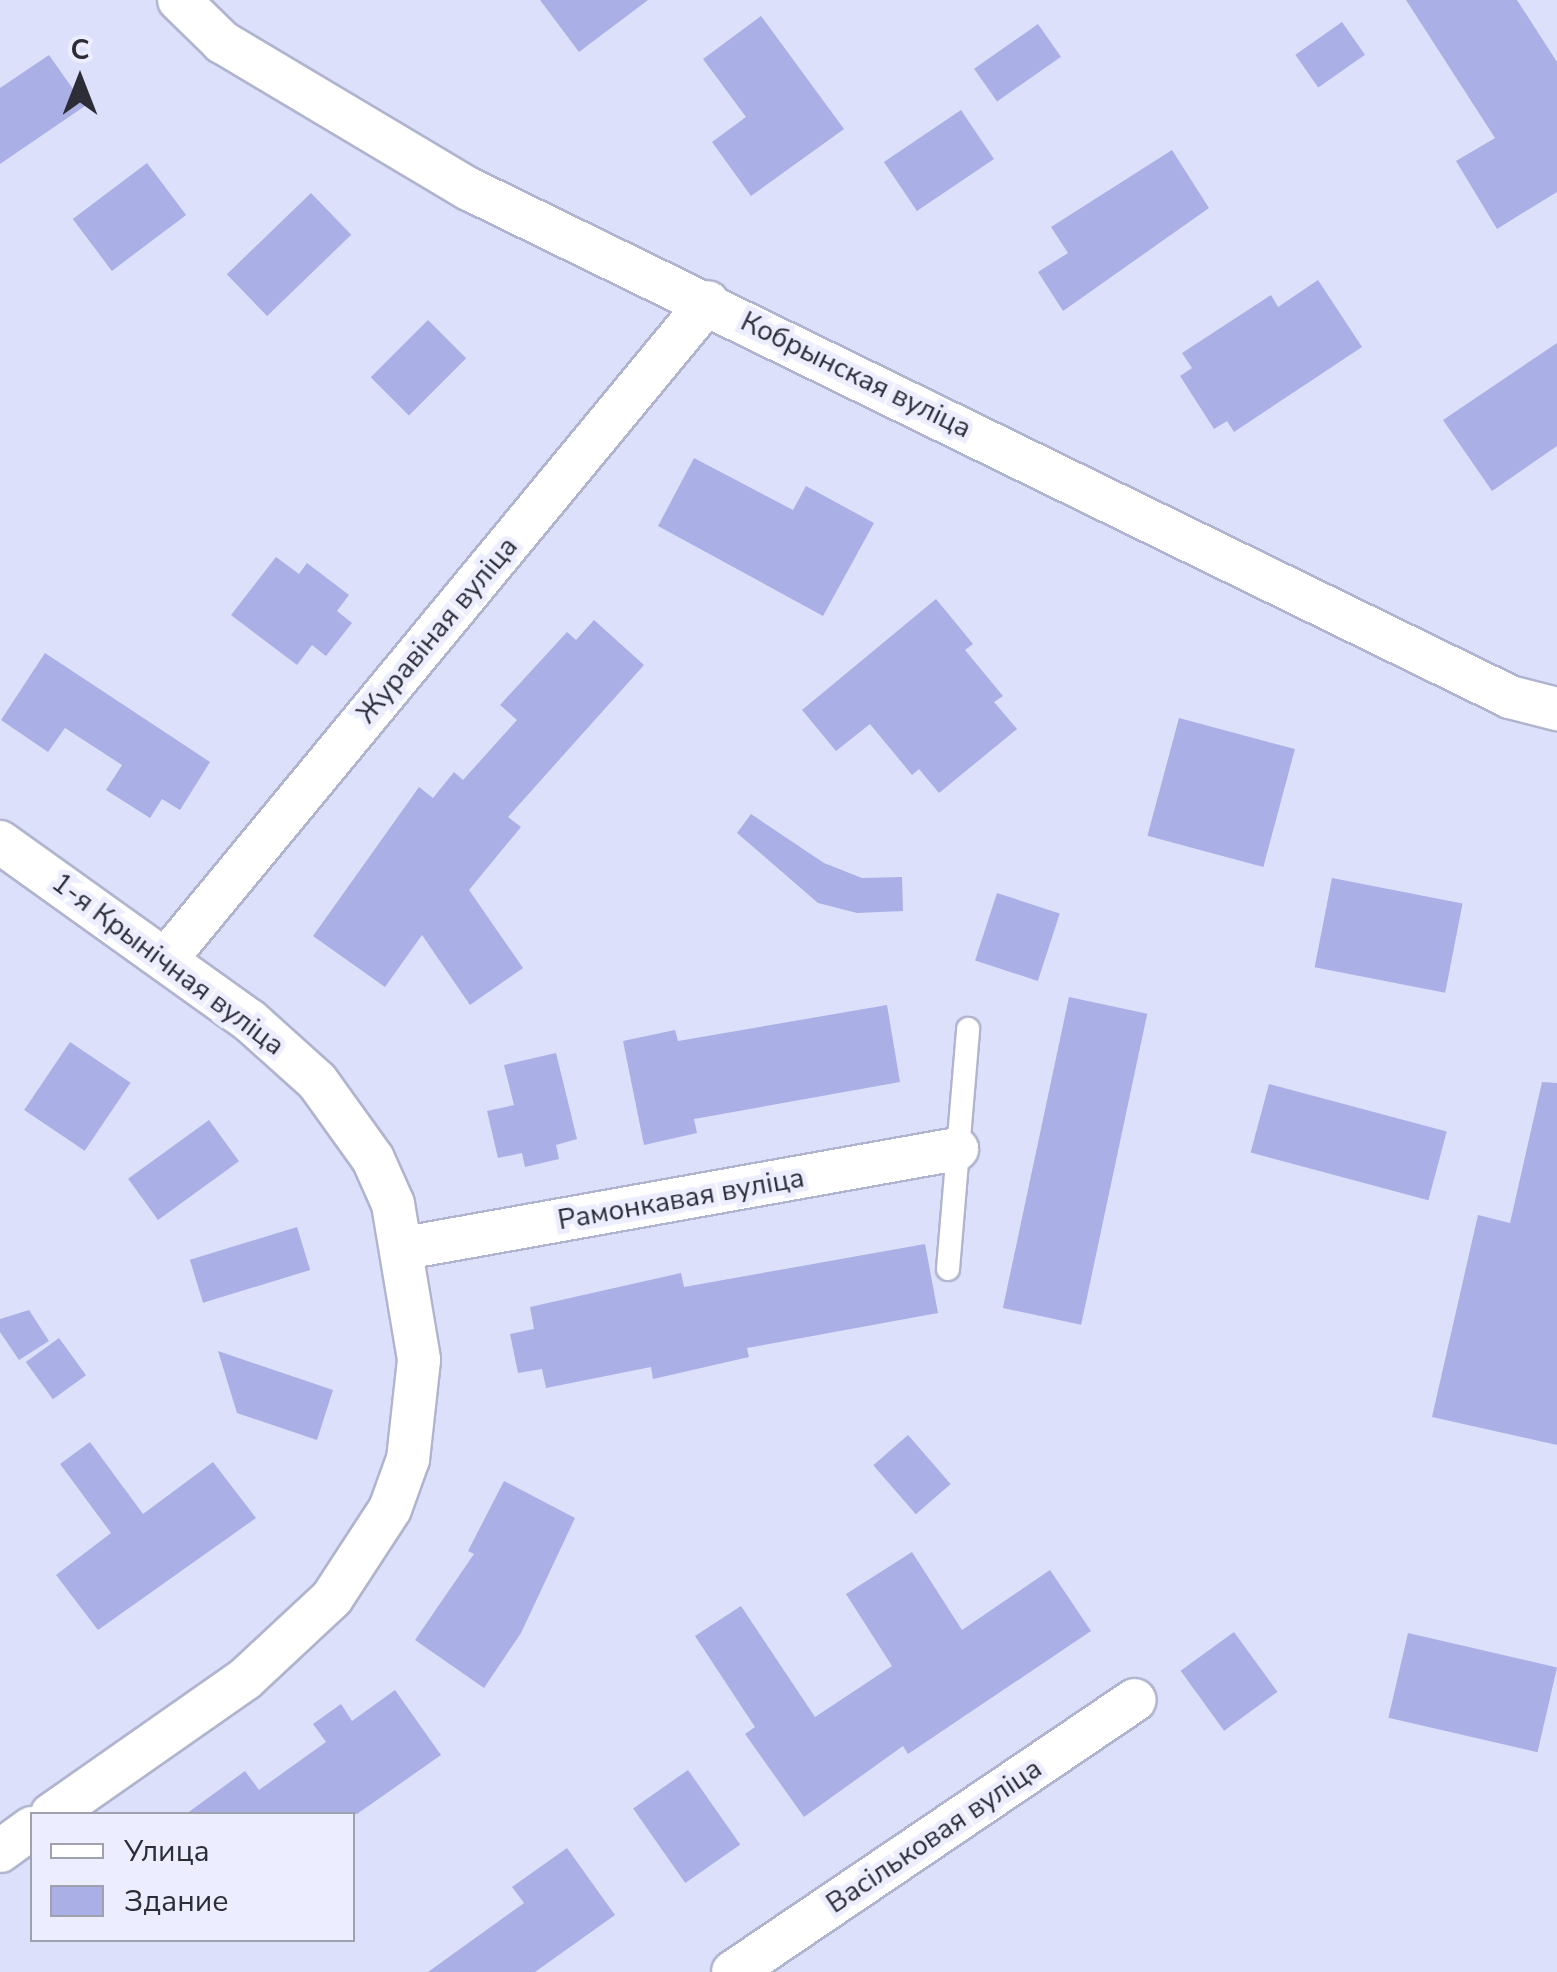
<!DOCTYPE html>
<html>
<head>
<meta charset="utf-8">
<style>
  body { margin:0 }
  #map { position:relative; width:1557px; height:1972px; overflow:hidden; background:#dde0fb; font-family:"Nunito Sans",sans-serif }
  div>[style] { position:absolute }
  .building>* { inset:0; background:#aaafe6; transform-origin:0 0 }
  .roads { filter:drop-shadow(2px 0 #b1b4ce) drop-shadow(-2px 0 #b1b4ce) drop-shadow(0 2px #b1b4ce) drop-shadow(0 -2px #b1b4ce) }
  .service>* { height:22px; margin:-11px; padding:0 11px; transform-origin:11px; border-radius:11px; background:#fff }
  .minor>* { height:42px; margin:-21px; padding:0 21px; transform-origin:21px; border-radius:21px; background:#fff }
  span { translate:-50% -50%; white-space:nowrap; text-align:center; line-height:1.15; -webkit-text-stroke:10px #eceeff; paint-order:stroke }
  .street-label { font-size:28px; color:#2c2d37 }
  .legend { position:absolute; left:30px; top:1812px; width:325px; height:130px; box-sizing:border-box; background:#eceeff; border:2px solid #9fa1af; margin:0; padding:12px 18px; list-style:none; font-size:30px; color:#2c2d37 }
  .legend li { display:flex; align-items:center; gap:20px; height:50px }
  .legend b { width:50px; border:2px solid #9fa1af }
  .north { position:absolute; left:30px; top:30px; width:100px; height:100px; -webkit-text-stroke:8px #eceeff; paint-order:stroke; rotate:0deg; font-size:28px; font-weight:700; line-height:40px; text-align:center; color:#2c2d37 }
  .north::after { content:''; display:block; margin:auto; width:35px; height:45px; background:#2c2d37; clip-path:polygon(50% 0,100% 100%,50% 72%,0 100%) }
</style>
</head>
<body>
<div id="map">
  <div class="building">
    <i style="clip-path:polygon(540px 0,648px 0,579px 52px)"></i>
    <i style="clip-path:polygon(1406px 0,1517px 0,1557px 62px,1557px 192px,1497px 229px,1456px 161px,1495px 138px)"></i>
    <i style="clip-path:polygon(761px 16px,844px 129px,751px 196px,712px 142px,746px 117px,703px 59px)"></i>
    <i style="left:1342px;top:22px;width:40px;height:57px;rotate:55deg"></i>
    <i style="left:1038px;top:24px;width:40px;height:78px;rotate:55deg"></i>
    <i style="clip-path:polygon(49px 55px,85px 106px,0 164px,0 88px)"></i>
    <i style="left:961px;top:110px;width:59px;height:93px;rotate:56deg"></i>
    <i style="clip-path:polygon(1172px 150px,1209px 208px,1063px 311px,1038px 272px,1068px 253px,1051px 227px)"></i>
    <i style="left:147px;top:163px;width:65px;height:93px;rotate:53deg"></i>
    <i style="left:311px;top:193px;width:58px;height:117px;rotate:46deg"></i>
    <i style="clip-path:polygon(1318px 280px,1362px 347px,1234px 432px,1227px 421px,1214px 429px,1180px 376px,1192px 368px,1182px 353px,1271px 295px,1278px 307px)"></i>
    <i style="left:428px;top:320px;width:54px;height:81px;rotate:45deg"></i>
    <i style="clip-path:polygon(1557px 343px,1557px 446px,1492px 491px,1443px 420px)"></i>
    <i style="clip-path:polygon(694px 458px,793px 510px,806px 486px,874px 523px,823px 616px,658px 526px)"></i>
    <i style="clip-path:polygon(276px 557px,299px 574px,307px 563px,349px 595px,337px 611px,352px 623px,326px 656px,312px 645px,297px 665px,231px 615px)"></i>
    <i style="clip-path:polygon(936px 599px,973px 644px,965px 650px,1003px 696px,994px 702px,1017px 729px,939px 793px,919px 769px,912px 775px,870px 724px,836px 751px,802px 710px)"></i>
    <i style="clip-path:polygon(594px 620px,644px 665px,508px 817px,521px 827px,469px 890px,523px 968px,470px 1005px,422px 935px,385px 987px,313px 936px,419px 787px,433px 798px,454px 772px,463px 780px,517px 720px,500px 705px,567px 632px,576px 640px)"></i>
    <i style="clip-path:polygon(45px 653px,210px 762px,180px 810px,162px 799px,150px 818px,106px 790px,122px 765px,65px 728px,48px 752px,1px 720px)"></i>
    <i style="left:1179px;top:718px;width:120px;height:122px;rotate:15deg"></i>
    <i style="clip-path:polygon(751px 814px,824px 863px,862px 878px,902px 877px,903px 911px,857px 913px,818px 903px,737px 833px)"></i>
    <i style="left:1332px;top:878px;width:133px;height:91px;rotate:11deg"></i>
    <i style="left:997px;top:893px;width:66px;height:71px;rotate:18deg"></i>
    <i style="left:1069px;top:997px;width:80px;height:318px;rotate:12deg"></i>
    <i style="clip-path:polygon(887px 1005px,900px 1082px,694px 1119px,697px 1133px,644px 1145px,623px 1041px,675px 1030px,678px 1041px)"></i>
    <i style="left:70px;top:1042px;width:73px;height:82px;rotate:34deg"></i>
    <i style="clip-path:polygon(556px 1053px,577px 1139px,556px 1145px,559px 1159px,525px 1167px,522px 1153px,498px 1158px,487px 1111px,514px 1105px,504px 1065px)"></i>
    <i style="clip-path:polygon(1542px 1082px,1557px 1083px,1557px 1445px,1432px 1417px,1478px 1215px,1510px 1223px)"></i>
    <i style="left:1269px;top:1084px;width:184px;height:71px;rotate:15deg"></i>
    <i style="left:209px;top:1120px;width:51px;height:100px;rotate:54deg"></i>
    <i style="left:297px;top:1227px;width:45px;height:112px;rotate:73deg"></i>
    <i style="clip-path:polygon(925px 1244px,938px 1313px,747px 1348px,749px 1357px,653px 1379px,651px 1367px,546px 1388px,542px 1369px,518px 1373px,510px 1334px,534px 1329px,530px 1307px,681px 1273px,684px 1287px)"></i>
    <i style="clip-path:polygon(29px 1310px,49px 1341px,19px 1360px,0 1332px,0 1319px)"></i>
    <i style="left:59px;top:1338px;width:46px;height:41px;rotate:54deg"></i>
    <i style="clip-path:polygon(218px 1351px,333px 1390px,317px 1440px,237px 1413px)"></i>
    <i style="left:908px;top:1435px;width:65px;height:46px;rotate:49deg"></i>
    <i style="clip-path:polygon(90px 1442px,143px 1514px,213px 1462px,256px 1518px,98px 1630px,56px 1575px,111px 1533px,60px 1464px)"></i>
    <i style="clip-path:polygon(504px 1481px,575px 1518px,521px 1633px,484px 1688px,415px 1640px,474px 1554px,468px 1551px)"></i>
    <i style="clip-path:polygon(912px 1552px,962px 1630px,1050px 1570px,1091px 1631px,908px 1754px,903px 1746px,804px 1817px,745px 1734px,755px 1727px,695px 1636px,741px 1606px,815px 1717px,892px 1666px,846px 1594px)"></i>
    <i style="left:1234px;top:1632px;width:74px;height:66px;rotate:54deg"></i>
    <i style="left:1408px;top:1633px;width:153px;height:87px;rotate:13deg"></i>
    <i style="clip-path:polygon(395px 1690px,441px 1755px,357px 1814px,186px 1814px,245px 1771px,259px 1790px,326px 1742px,313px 1724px,341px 1704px,352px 1721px)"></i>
    <i style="left:688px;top:1770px;width:91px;height:67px;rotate:55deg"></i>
    <i style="clip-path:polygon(567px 1848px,615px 1915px,535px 1972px,428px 1972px,524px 1903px,512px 1887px)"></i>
  </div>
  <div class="roads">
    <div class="service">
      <i style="left:948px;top:1269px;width:241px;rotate:-85.2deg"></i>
    </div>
    <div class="minor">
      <i style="left:179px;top:0;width:60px;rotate:44.3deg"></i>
      <i style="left:222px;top:42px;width:287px;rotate:30.8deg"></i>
      <i style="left:469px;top:189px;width:1158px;rotate:26.01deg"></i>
      <i style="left:1510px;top:697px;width:49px;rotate:14.3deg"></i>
      <i style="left:0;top:842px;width:306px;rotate:35.6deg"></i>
      <i style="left:249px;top:1020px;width:91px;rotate:41.9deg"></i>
      <i style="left:317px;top:1081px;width:96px;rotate:54.3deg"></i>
      <i style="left:373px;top:1159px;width:49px;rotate:66deg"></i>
      <i style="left:393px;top:1204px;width:158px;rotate:80.5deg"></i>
      <i style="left:419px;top:1360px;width:100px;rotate:96.3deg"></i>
      <i style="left:408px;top:1459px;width:53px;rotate:109.8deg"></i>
      <i style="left:390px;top:1509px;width:106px;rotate:123.1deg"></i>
      <i style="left:332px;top:1598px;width:119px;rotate:137deg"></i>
      <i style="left:245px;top:1679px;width:236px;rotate:145deg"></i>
      <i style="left:167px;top:958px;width:850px;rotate:-50.49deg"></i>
      <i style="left:405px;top:1248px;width:561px;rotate:-10.17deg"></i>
      <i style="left:0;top:1851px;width:39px;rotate:-36deg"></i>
      <i style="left:733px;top:1972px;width:485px;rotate:-34.1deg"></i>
    </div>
  </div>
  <div class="street-label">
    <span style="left:856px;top:375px;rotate:26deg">Кобрынская вуліца</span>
    <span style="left:437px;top:630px;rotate:-50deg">Журавіная вуліца</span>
    <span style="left:168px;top:964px;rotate:37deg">1-я Крынічная вуліца</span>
    <span style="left:681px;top:1199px;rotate:-10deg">Рамонкавая вуліца</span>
    <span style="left:934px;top:1836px;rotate:-34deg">Васільковая вуліца</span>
  </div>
  <ul class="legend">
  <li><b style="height:12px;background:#fff"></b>Улица</li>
  <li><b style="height:28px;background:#aaafe6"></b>Здание</li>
  </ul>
  <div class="north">С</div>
</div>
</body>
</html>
